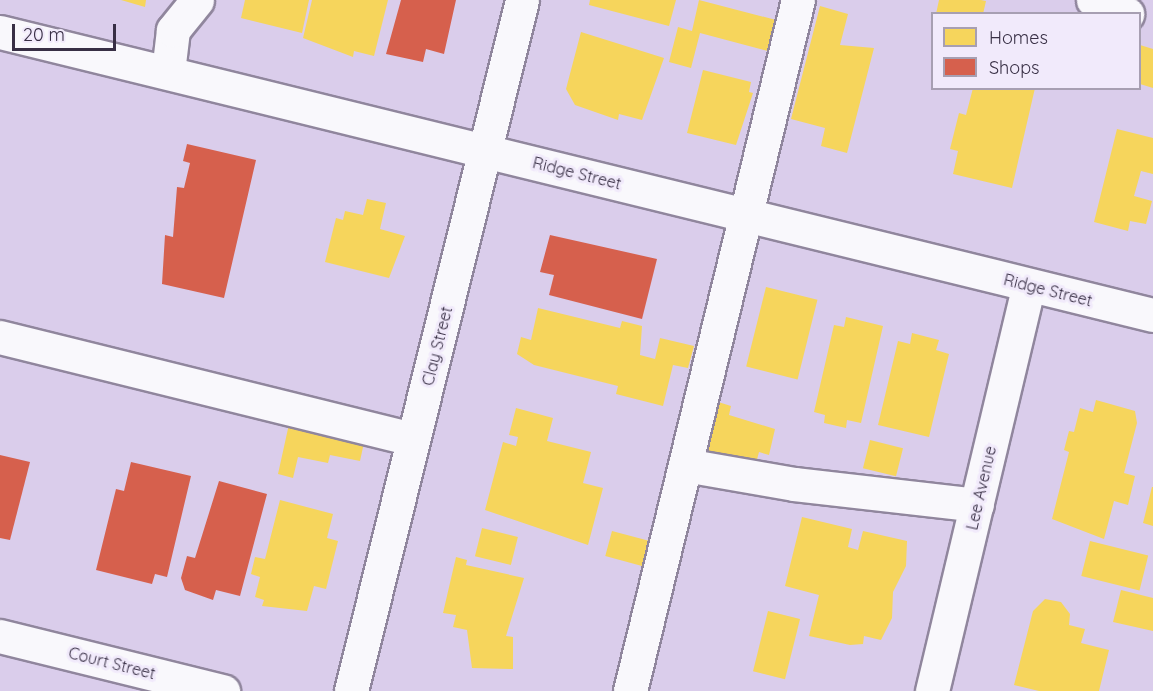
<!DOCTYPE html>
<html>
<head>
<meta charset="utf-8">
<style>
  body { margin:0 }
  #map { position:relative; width:1153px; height:691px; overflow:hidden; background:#dacdeb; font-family:Quicksand,sans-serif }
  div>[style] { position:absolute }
  .homes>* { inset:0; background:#f6d55c; transform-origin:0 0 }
  .shops>* { inset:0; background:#d6604d }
  .roads { filter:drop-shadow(2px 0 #90869d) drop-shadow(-2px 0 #90869d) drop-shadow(0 2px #90869d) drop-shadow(0 -2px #90869d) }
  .minor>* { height:33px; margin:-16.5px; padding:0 16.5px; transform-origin:16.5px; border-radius:16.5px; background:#f9f8fc }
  span { translate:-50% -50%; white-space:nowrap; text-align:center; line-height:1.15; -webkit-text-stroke:6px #f1eafb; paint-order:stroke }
  .street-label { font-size:16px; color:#382f45 }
  .legend { position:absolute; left:931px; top:12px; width:210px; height:78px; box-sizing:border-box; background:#f1eafb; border:2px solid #a79fb2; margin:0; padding:8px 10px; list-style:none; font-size:18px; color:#382f45 }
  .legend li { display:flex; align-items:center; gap:12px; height:30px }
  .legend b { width:30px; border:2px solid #a79fb2 }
  .scale { position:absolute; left:12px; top:24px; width:104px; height:27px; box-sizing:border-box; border:3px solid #382f45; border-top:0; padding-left:8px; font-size:18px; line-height:21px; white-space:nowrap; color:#382f45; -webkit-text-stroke:4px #f1eafb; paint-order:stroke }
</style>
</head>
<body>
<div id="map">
  <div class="homes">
    <i style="clip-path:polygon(121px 0,146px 0,145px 7px)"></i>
    <i style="clip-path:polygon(245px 0,309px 0,302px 33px,241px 18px)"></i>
    <i style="clip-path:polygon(312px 0,388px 0,374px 56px,354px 51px,353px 57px,303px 38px)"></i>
    <i style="clip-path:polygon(590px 0,676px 0,669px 26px,589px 5px)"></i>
    <i style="clip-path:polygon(699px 0,776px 20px,768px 51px,700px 33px,691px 68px,669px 62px,678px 27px,692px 31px)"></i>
    <i style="clip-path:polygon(939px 0,981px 0,986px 1px,983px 14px,936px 14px)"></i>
    <i style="clip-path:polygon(820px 6px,848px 14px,840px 45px,874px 48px,847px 153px,821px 146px,825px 128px,791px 119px)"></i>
    <i style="clip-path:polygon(581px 32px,664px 58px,642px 120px,619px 114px,618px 120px,575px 105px,566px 89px)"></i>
    <i style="clip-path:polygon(1140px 45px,1153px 49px,1153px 88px,1140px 84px)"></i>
    <i style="clip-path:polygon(703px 70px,751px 82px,749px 92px,753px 93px,736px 145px,687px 133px)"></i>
    <i style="clip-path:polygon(973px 88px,1035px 88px,1012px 188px,953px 174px,958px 151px,950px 149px,959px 113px,966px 115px)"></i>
    <i style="clip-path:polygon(1117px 129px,1153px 138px,1153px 174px,1141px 171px,1134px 196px,1152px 201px,1146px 224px,1130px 221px,1128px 231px,1094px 222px)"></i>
    <i style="clip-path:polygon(367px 199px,386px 203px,380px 229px,405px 236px,389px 278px,325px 262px,336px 218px,343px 220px,345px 211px,363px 215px)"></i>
    <i style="left:766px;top:287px;width:53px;height:82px;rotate:14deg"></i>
    <i style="clip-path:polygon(538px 308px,620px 328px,622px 321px,642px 326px,640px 355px,655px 359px,660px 338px,694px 346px,688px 368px,673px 365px,663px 406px,616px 394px,618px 386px,534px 365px,517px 354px,521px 337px,531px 340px)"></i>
    <i style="clip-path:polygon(846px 317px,883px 326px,861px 423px,847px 420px,846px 428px,824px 423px,825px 415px,814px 412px,834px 325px,844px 327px)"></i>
    <i style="clip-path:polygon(912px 333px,939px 340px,936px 350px,949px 354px,929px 437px,878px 425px,898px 341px,910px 344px)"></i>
    <i style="clip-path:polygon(1096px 400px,1135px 411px,1137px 423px,1124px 473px,1135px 476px,1128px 505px,1114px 501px,1104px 539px,1052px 519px,1069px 452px,1064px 450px,1069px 431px,1074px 432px,1080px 408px,1093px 412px)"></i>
    <i style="clip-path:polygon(715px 401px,731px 406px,729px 415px,775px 429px,769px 455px,759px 452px,755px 467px,701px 454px)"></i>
    <i style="clip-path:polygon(516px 408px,553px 418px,547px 441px,591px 452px,583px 483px,603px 488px,588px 545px,485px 510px,503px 442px,516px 446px,518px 437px,509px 435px)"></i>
    <i style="clip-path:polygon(289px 424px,365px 438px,360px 461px,330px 455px,328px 463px,298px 457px,293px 478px,278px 474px)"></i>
    <i style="left:870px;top:440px;width:34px;height:29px;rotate:14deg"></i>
    <i style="clip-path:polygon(1152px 487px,1153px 487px,1153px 526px,1143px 523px)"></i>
    <i style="clip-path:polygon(280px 500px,333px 514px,327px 538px,338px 541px,326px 589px,314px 586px,307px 611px,262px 606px,264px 600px,255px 597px,260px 577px,251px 574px,255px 557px,265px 559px)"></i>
    <i style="clip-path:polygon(802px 517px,852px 529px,848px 547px,858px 550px,863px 531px,907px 541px,906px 566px,893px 592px,892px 618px,881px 640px,864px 636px,863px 644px,850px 645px,809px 636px,819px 595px,785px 586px)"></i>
    <i style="left:482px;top:528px;width:37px;height:29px;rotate:14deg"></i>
    <i style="left:612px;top:531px;width:38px;height:26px;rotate:15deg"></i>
    <i style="left:1090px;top:541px;width:60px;height:36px;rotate:14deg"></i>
    <i style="clip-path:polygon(456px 557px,467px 560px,466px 565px,524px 578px,506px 636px,513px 637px,513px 669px,472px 668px,467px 630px,453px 627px,456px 615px,443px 613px)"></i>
    <i style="clip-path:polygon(1121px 590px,1153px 598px,1153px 631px,1113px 622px)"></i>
    <i style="clip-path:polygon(1045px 599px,1061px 602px,1070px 614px,1069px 625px,1085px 629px,1081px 643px,1109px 650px,1099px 691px,1039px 691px,1014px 685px,1033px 611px)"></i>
    <i style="left:768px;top:611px;width:33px;height:62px;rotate:14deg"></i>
  </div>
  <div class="shops">
    <i style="clip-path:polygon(401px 0,456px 0,444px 54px,426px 49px,423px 62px,386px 54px)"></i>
    <i style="clip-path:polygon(187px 144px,256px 160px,224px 298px,162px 284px,165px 235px,173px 237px,177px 187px,184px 188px,190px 163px,183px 161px)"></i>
    <i style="clip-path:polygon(550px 235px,657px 259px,642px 319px,549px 295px,554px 275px,540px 272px)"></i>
    <i style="clip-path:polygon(0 455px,30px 462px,10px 540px,0 538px)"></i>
    <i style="clip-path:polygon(131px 462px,191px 476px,167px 577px,155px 574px,152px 584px,96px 570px,116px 489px,124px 491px)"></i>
    <i style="clip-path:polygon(219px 481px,267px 494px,240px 596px,216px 590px,213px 600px,185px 590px,181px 578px,187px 556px,195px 558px)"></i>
  </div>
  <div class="roads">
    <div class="minor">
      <i style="left:1093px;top:0;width:37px;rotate:22deg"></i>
      <i style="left:0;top:32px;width:1187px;rotate:13.79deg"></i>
      <i style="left:168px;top:72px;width:42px;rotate:-83.2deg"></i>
      <i style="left:173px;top:30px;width:38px;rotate:-51deg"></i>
      <i style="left:0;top:337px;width:425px;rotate:13.9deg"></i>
      <i style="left:685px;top:465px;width:111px;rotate:9.9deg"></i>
      <i style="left:794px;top:484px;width:184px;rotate:6.5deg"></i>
      <i style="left:0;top:636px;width:230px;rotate:13.9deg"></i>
      <i style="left:351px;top:691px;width:712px;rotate:-76.1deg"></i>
      <i style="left:630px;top:691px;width:711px;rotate:-76.34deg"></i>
      <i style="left:932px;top:691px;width:417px;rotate:-76.6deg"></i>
    </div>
  </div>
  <div class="street-label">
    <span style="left:577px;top:173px;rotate:14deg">Ridge Street</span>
    <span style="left:1048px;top:290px;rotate:14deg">Ridge Street</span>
    <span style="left:437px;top:346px;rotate:-76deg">Clay Street</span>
    <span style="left:981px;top:488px;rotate:-77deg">Lee Avenue</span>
    <span style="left:112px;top:663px;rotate:14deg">Court Street</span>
  </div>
  <ul class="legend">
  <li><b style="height:16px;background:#f6d55c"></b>Homes</li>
  <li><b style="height:16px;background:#d6604d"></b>Shops</li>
  </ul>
  <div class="scale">20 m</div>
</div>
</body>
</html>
